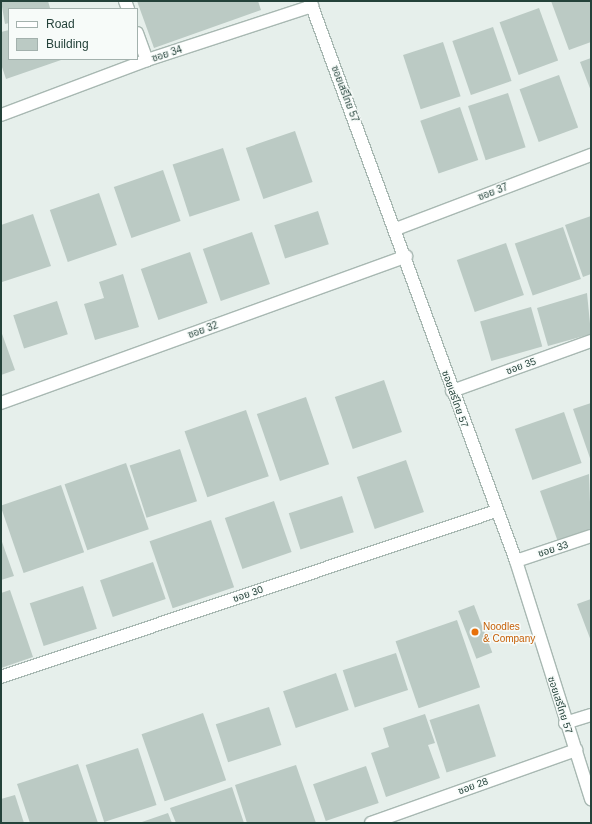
<!DOCTYPE html>
<html>
<head>
<meta charset="utf-8">
<style>
  body { margin:0 }
  #map { position:relative; width:592px; height:824px; overflow:hidden; background:#e6efeb; font-family:Arial,"Noto Sans Thai",sans-serif }
  div>[style] { position:absolute }
  .building>* { inset:0; background:#bbcac4; transform-origin:0 0 }
  .roads { filter:drop-shadow(1px 0 #a8b8b2) drop-shadow(-1px 0 #a8b8b2) drop-shadow(0 1px #a8b8b2) drop-shadow(0 -1px #a8b8b2) }
  .minor>* { height:12px; margin:-6px; padding:0 6px; transform-origin:6px; border-radius:6px; background:#fff }
  .dots>* { width:11px; height:11px; translate:-50% -50%; box-sizing:border-box; border:2px solid #f7fbf9; border-radius:50% }
  span { translate:-50% -50%; white-space:nowrap; text-align:center; line-height:1.15; -webkit-text-stroke:3px #f7fbf9; paint-order:stroke }
  .street-label { font-size:10px; color:#24423a }
  .food-label { font-size:10px; color:#c56008 }
  .left { translate:0 -50%; text-align:left }
  .frame { position:absolute; inset:0; border:2px solid #24423a; pointer-events:none }
  .legend { position:absolute; left:8px; top:8px; width:130px; height:52px; box-sizing:border-box; background:#f7fbf9; border:1px solid #a3b1ad; margin:0; padding:5px 7px; list-style:none; font-size:12px; color:#24423a }
  .legend li { display:flex; align-items:center; gap:8px; height:20px }
  .legend b { width:20px; border:1px solid #a3b1ad }
</style>
</head>
<body>
<div id="map">
  <div class="building">
    <i style="clip-path:polygon(1px 1px,48px 1px,50px 8px,9px 9px,9px 23px,5px 24px)"></i>
    <i style="clip-path:polygon(137px 1px,258px 1px,261px 10px,154px 48px)"></i>
    <i style="clip-path:polygon(551px 1px,591px 1px,591px 42px,569px 50px)"></i>
    <i style="left:539px;top:8px;width:56px;height:42px;rotate:70deg"></i>
    <i style="left:493px;top:27px;width:57px;height:43px;rotate:71deg"></i>
    <i style="clip-path:polygon(9px 30px,9px 59px,64px 59px,6px 79px,1px 64px,1px 32px)"></i>
    <i style="left:443px;top:42px;width:57px;height:42px;rotate:72deg"></i>
    <i style="clip-path:polygon(591px 58px,591px 91px,580px 62px)"></i>
    <i style="left:559px;top:75px;width:56px;height:42px;rotate:70deg"></i>
    <i style="left:508px;top:93px;width:57px;height:42px;rotate:72deg"></i>
    <i style="left:460px;top:107px;width:56px;height:42px;rotate:71deg"></i>
    <i style="left:295px;top:131px;width:54px;height:52px;rotate:71deg"></i>
    <i style="left:223px;top:148px;width:55px;height:53px;rotate:72deg"></i>
    <i style="left:163px;top:170px;width:54px;height:52px;rotate:71deg"></i>
    <i style="left:99px;top:193px;width:55px;height:52px;rotate:71deg"></i>
    <i style="left:318px;top:211px;width:35px;height:46px;rotate:72deg"></i>
    <i style="clip-path:polygon(33px 214px,51px 266px,2px 282px,1px 225px)"></i>
    <i style="clip-path:polygon(591px 216px,591px 274px,583px 277px,565px 225px)"></i>
    <i style="left:563px;top:227px;width:55px;height:51px;rotate:71deg"></i>
    <i style="left:252px;top:232px;width:55px;height:52px;rotate:71deg"></i>
    <i style="left:506px;top:243px;width:55px;height:52px;rotate:71deg"></i>
    <i style="left:190px;top:252px;width:54px;height:52px;rotate:71deg"></i>
    <i style="clip-path:polygon(123px 274px,139px 327px,95px 340px,84px 304px,104px 298px,99px 282px)"></i>
    <i style="clip-path:polygon(587px 293px,591px 334px,548px 346px,537px 308px)"></i>
    <i style="left:57px;top:301px;width:35px;height:46px;rotate:72deg"></i>
    <i style="left:531px;top:307px;width:41px;height:53px;rotate:74deg"></i>
    <i style="clip-path:polygon(1px 331px,15px 370px,1px 375px)"></i>
    <i style="left:384px;top:380px;width:55px;height:52px;rotate:71deg"></i>
    <i style="left:306px;top:397px;width:71px;height:52px;rotate:71deg"></i>
    <i style="clip-path:polygon(591px 403px,591px 461px,573px 409px)"></i>
    <i style="left:246px;top:410px;width:70px;height:65px;rotate:71deg"></i>
    <i style="left:564px;top:412px;width:54px;height:52px;rotate:71deg"></i>
    <i style="left:180px;top:449px;width:55px;height:53px;rotate:72deg"></i>
    <i style="left:406px;top:460px;width:55px;height:52px;rotate:71deg"></i>
    <i style="left:126px;top:463px;width:70px;height:65px;rotate:71deg"></i>
    <i style="clip-path:polygon(589px 474px,591px 531px,558px 542px,540px 491px)"></i>
    <i style="left:61px;top:485px;width:71px;height:64px;rotate:71deg"></i>
    <i style="left:342px;top:496px;width:38px;height:56px;rotate:72deg"></i>
    <i style="left:274px;top:501px;width:54px;height:52px;rotate:71deg"></i>
    <i style="left:211px;top:520px;width:71px;height:65px;rotate:71deg"></i>
    <i style="clip-path:polygon(1px 539px,14px 576px,1px 580px)"></i>
    <i style="left:153px;top:562px;width:39px;height:56px;rotate:71deg"></i>
    <i style="left:83px;top:586px;width:45px;height:56px;rotate:72deg"></i>
    <i style="clip-path:polygon(10px 590px,33px 657px,1px 668px,1px 593px)"></i>
    <i style="clip-path:polygon(591px 599px,591px 641px,577px 604px)"></i>
    <i style="left:474px;top:605px;width:51px;height:17px;rotate:69deg"></i>
    <i style="left:457px;top:620px;width:71px;height:65px;rotate:71deg"></i>
    <i style="left:396px;top:653px;width:39px;height:56px;rotate:72deg"></i>
    <i style="left:336px;top:673px;width:39px;height:56px;rotate:71deg"></i>
    <i style="left:479px;top:704px;width:55px;height:52px;rotate:72deg"></i>
    <i style="left:269px;top:707px;width:40px;height:56px;rotate:72deg"></i>
    <i style="left:203px;top:713px;width:71px;height:65px;rotate:71deg"></i>
    <i style="clip-path:polygon(425px 714px,435px 743px,428px 745px,440px 778px,386px 797px,371px 753px,389px 747px,383px 728px)"></i>
    <i style="left:138px;top:748px;width:60px;height:55px;rotate:72deg"></i>
    <i style="clip-path:polygon(78px 764px,98px 823px,30px 823px,17px 784px)"></i>
    <i style="clip-path:polygon(296px 765px,316px 823px,247px 823px,235px 785px)"></i>
    <i style="left:366px;top:766px;width:39px;height:56px;rotate:71deg"></i>
    <i style="clip-path:polygon(232px 787px,244px 823px,176px 823px,170px 808px)"></i>
    <i style="clip-path:polygon(15px 795px,24px 823px,1px 823px,1px 799px)"></i>
    <i style="clip-path:polygon(168px 813px,172px 823px,139px 823px)"></i>
  </div>
  <div class="roads">
    <div class="minor">
      <i style="left:125px;top:1px;width:9px;rotate:69deg"></i>
      <i style="left:310px;top:1px;width:597px;rotate:69.8deg"></i>
      <i style="left:516px;top:561px;width:250px;rotate:72.5deg"></i>
      <i style="left:137px;top:33px;width:29px;rotate:70deg"></i>
      <i style="left:1px;top:115px;width:156px;rotate:-20.6deg"></i>
      <i style="left:147px;top:60px;width:174px;rotate:-18.1deg"></i>
      <i style="left:396px;top:229px;width:209px;rotate:-20.8deg"></i>
      <i style="left:452px;top:391px;width:148px;rotate:-19.8deg"></i>
      <i style="left:1px;top:403px;width:431px;rotate:-19.9deg"></i>
      <i style="left:516px;top:561px;width:79px;rotate:-18.4deg"></i>
      <i style="left:1px;top:677px;width:522px;rotate:-18.54deg"></i>
      <i style="left:565px;top:723px;width:27px;rotate:-17deg"></i>
      <i style="left:371px;top:823px;width:218px;rotate:-19.6deg"></i>
    </div>
  </div>
  <div class="dots">
    <i style="left:475px;top:632px;background:#e8710a"></i>
  </div>
  <div class="street-label">
    <span style="left:167px;top:54px;rotate:-18deg">ซอย 34</span>
    <span style="left:345px;top:94px;rotate:69deg">ซอยเสรีไทย 57</span>
    <span style="left:493px;top:192px;rotate:-21deg">ซอย 37</span>
    <span style="left:203px;top:330px;rotate:-20deg">ซอย 32</span>
    <span style="left:521px;top:366px;rotate:-20deg">ซอย 35</span>
    <span style="left:455px;top:399px;rotate:70deg">ซอยเสรีไทย 57</span>
    <span style="left:553px;top:549px;rotate:-18deg">ซอย 33</span>
    <span style="left:248px;top:594px;rotate:-19deg">ซอย 30</span>
    <span style="left:560px;top:705px;rotate:72deg">ซอยเสรีไทย 57</span>
    <span style="left:473px;top:786px;rotate:-20deg">ซอย 28</span>
  </div>
  <div class="food-label">
    <span class="left" style="left:483px;top:632px">Noodles<br>&amp; Company</span>
  </div>
  <div class="frame"></div>
  <ul class="legend">
  <li><b style="height:5px;background:#fff"></b>Road</li>
  <li><b style="height:11px;background:#bbcac4"></b>Building</li>
  </ul>
</div>
</body>
</html>
